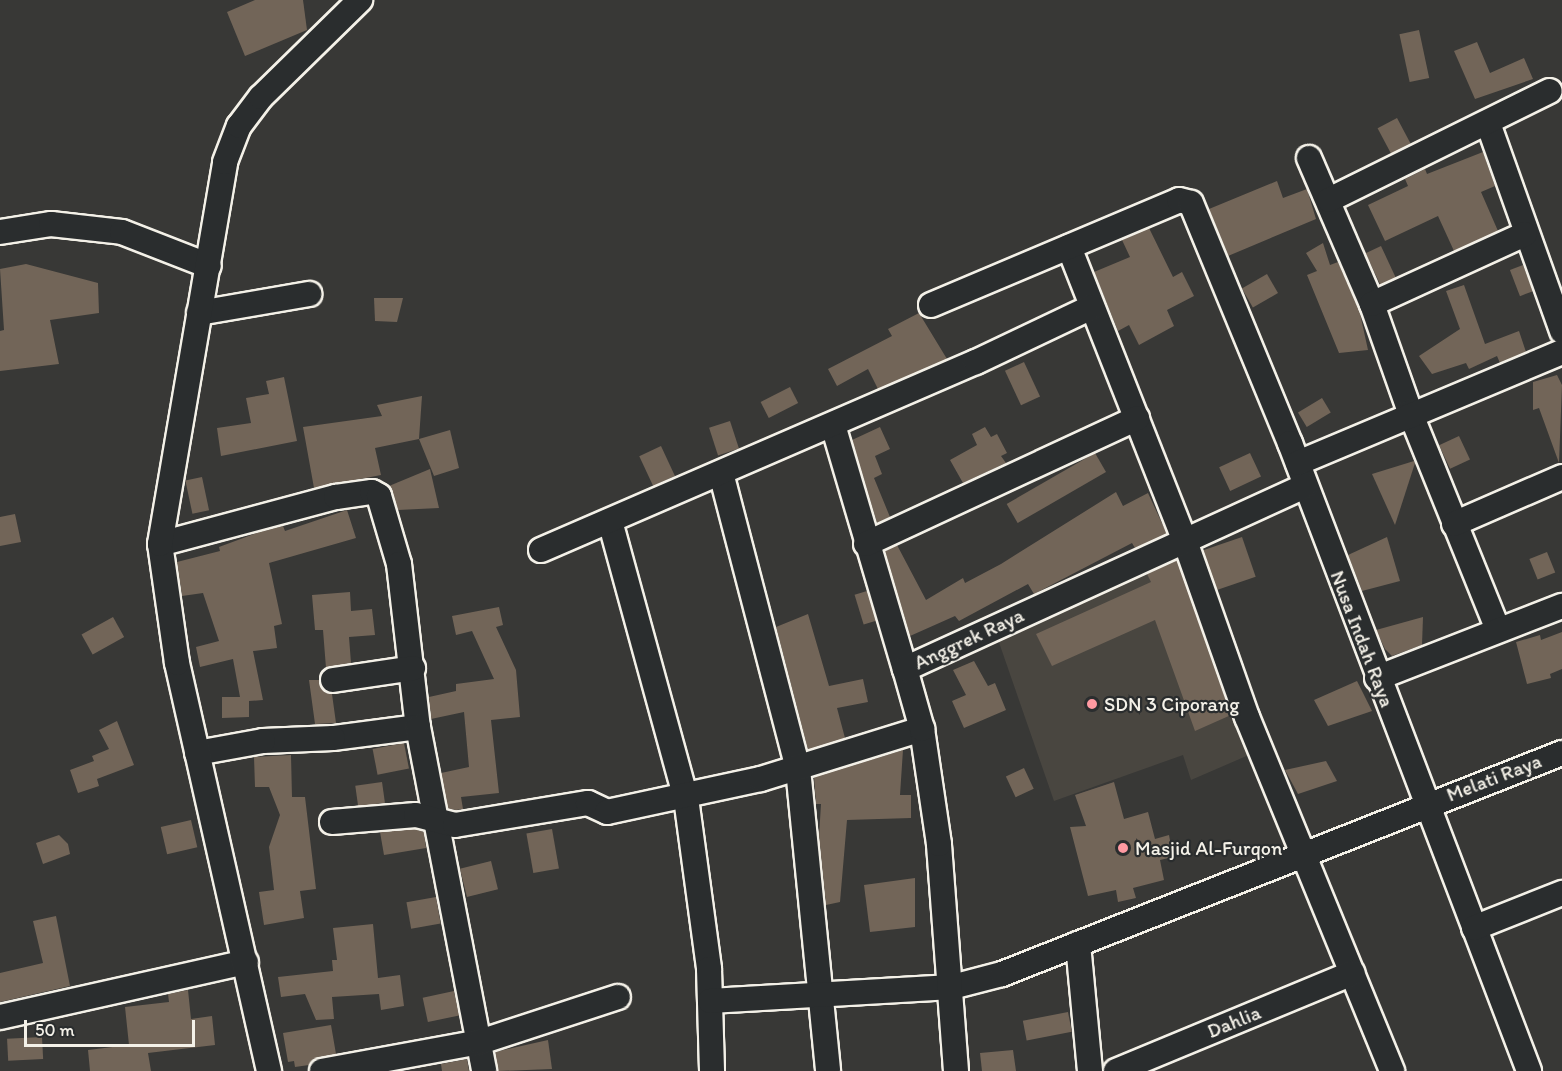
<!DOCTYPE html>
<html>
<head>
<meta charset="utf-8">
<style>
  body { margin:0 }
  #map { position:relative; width:1562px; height:1071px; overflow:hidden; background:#383836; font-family:Itim,sans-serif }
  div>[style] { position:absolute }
  .built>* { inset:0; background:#494640 }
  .building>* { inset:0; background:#726558; transform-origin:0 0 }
  .roads { filter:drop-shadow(2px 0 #f4f1e8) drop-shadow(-2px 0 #f4f1e8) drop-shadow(0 2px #f4f1e8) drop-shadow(0 -2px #f4f1e8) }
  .minor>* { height:24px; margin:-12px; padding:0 12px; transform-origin:12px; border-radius:12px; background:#2a2d2e }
  .dots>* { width:16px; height:16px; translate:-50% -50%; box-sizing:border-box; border:3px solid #2a2d2e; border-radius:50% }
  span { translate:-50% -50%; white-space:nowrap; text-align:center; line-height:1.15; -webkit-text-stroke:4.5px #2a2d2e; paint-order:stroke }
  .street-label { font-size:20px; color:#f4f1e8 }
  .poi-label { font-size:20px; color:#f4f1e8 }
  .left { translate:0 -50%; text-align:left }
  .scale { position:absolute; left:24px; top:1020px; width:171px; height:27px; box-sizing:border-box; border:3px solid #f4f1e8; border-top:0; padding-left:8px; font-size:18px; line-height:21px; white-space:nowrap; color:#f4f1e8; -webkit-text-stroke:4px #2a2d2e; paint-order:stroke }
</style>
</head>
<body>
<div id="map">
  <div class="built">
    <i style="clip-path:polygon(1186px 541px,1265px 748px,1191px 780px,1183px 755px,1054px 801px,994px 628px)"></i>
  </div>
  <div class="building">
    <i style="clip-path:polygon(255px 0,303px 0,307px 30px,245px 56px,227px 12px)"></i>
    <i style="left:1419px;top:30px;width:49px;height:20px;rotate:78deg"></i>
    <i style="clip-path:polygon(1477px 42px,1490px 73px,1524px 58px,1533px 79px,1475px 99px,1454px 51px)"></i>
    <i style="left:1397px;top:118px;width:30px;height:22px;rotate:62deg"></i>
    <i style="clip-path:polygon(1483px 152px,1495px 186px,1481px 192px,1498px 231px,1454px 251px,1438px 216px,1385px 241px,1368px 205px,1408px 186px,1405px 179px,1425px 169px,1427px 174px)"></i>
    <i style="clip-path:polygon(1277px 181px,1283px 198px,1307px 189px,1316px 219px,1228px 256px,1209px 209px)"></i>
    <i style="clip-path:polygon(1149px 228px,1173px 277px,1182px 272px,1194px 296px,1167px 310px,1174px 326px,1139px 345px,1129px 325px,1118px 331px,1094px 272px,1130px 257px,1122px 240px)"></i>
    <i style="clip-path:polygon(1323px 243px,1330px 265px,1338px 262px,1359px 309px,1368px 350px,1339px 353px,1307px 275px,1317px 271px,1306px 253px)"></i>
    <i style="left:1381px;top:246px;width:35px;height:17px;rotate:65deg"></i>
    <i style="clip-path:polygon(26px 264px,98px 283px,99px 313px,50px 320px,59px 364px,0 371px,0 331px,4px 330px,0 269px)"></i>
    <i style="left:1523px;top:265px;width:28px;height:14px;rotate:69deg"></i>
    <i style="left:1267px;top:274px;width:22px;height:29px;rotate:60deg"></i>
    <i style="clip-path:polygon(1464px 285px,1485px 344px,1519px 331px,1526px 352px,1500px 363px,1497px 356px,1469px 369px,1466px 363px,1432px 374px,1419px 356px,1460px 329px,1446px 291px)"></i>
    <i style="clip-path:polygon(374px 298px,403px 298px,397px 322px,375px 321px)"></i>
    <i style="clip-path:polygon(919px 313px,947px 359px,878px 389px,868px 369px,837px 386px,828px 369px,892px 336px,888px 329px)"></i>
    <i style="left:1024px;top:362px;width:38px;height:21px;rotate:65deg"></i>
    <i style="clip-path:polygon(1557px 375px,1562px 385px,1559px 463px,1539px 408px,1533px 410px,1533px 382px)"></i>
    <i style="clip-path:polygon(284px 377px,297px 441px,221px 456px,217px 428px,251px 423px,246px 398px,269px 394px,266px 381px)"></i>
    <i style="left:790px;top:387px;width:18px;height:33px;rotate:63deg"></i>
    <i style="clip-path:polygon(422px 396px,419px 439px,375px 448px,381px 475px,314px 488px,303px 427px,382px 416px,377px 405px)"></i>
    <i style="left:1322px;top:398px;width:17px;height:28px;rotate:59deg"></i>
    <i style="left:730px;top:421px;width:29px;height:22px;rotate:72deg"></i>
    <i style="clip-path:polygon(880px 427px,890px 449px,875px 456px,882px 474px,874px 478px,890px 517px,877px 523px,852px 440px)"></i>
    <i style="clip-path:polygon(985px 427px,991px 437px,997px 434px,1007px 453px,1001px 456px,1006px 463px,963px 483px,950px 460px,977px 445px,972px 434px)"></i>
    <i style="clip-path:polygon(450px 430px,459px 468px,434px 476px,419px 439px)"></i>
    <i style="left:1459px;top:436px;width:26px;height:22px;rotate:65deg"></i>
    <i style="left:661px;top:446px;width:33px;height:24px;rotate:65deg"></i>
    <i style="left:1095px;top:453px;width:22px;height:102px;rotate:60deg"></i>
    <i style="left:1250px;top:453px;width:26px;height:34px;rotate:65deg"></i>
    <i style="clip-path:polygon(1414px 461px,1415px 463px,1395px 525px,1372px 474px)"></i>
    <i style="clip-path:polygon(430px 469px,439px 508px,398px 510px,389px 486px)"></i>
    <i style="left:202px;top:477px;width:34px;height:17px;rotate:78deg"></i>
    <i style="clip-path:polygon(1116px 492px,1123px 506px,1148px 493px,1167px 534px,1135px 548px,1132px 543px,1034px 594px,1028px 584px,959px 621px,955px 616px,910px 636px,885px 551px,897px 545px,926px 600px,963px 578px,965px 583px,1001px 564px)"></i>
    <i style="clip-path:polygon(347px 510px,356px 538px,269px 563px,282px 624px,274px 626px,277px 648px,253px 651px,263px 700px,249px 701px,249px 717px,222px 718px,222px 697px,240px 697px,233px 659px,200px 667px,196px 647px,219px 641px,203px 593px,182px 596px,177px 562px,220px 551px,219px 547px,259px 532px,283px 526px,285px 531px)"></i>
    <i style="clip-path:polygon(15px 514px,21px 542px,0 546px,0 517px)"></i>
    <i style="left:1242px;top:537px;width:42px;height:41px;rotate:71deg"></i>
    <i style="clip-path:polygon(1387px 537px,1400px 581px,1362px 591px,1348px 555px)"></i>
    <i style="left:1547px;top:552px;width:22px;height:19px;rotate:68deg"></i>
    <i style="clip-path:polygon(1177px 560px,1231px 715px,1195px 731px,1155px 620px,1052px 666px,1036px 634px,1151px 582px,1147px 574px)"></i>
    <i style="left:867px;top:591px;width:31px;height:13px;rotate:73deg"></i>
    <i style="clip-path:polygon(350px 592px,351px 611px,372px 609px,375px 635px,349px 637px,351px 663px,326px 668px,323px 630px,315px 630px,312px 595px)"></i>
    <i style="clip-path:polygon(499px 607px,503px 625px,496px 627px,516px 670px,520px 717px,491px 720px,499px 793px,461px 797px,463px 809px,456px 810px,448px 809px,441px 773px,469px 767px,464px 712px,431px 719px,429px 697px,456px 691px,456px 684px,494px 679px,472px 631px,456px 635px,452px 616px)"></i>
    <i style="clip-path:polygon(808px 614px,829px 686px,863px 679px,868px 702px,837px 708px,845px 738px,808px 750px,776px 627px)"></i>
    <i style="left:113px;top:617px;width:23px;height:36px;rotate:61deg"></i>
    <i style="clip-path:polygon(1423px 617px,1422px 645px,1392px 656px,1385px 649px,1376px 630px)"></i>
    <i style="clip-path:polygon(1562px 632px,1562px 669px,1550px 674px,1551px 678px,1527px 684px,1516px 642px,1540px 635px,1541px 640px)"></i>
    <i style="clip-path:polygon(974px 661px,988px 686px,995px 683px,1006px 710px,964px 728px,952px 701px,966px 695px,953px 670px)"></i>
    <i style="clip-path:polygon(309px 680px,319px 680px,322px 689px,332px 694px,336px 723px,315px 724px)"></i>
    <i style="clip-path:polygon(1357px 681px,1372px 711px,1328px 726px,1314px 700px)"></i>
    <i style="clip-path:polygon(117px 721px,134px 765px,97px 779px,99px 786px,78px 793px,70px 770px,94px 761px,92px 756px,109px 749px,99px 730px)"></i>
    <i style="left:404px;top:743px;width:26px;height:32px;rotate:79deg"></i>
    <i style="clip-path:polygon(903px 750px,900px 795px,911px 795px,911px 818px,847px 820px,840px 902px,826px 905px,819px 836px,821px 804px,816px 804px,814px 777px)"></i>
    <i style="clip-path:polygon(291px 755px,292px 797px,305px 797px,316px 889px,300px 891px,304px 918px,264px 925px,259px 892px,274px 890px,269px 847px,280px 815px,269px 787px,255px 787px,254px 757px)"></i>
    <i style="clip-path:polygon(1326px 761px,1337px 781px,1298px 794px,1285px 770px)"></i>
    <i style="left:1024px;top:768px;width:23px;height:20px;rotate:65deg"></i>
    <i style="left:382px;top:782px;width:21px;height:27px;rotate:82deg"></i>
    <i style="clip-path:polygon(1114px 782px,1124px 819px,1148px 812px,1155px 839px,1169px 835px,1173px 857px,1160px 860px,1164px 880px,1133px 888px,1136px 898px,1118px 902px,1116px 890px,1088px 896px,1070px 827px,1086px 826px,1075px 795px)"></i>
    <i style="left:191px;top:820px;width:28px;height:31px;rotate:77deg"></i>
    <i style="clip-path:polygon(415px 829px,424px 832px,426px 848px,384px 855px,380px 832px)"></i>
    <i style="left:552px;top:829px;width:40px;height:26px;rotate:80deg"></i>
    <i style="clip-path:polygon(59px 835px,68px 844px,70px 854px,43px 864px,36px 843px)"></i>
    <i style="left:491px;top:861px;width:29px;height:32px;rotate:76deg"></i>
    <i style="clip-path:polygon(915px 878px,915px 927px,870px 932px,864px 885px)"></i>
    <i style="left:436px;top:897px;width:27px;height:30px;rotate:80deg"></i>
    <i style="clip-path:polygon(56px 916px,70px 986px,0 1002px,0 973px,43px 963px,33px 921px)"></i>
    <i style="clip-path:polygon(373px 924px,378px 978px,400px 975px,404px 1006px,381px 1010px,379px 994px,332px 997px,334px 1019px,316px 1020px,305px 994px,281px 997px,278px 977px,333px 971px,332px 960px,337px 960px,333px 928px)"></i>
    <i style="clip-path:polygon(188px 990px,191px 1019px,212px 1016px,215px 1045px,148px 1053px,151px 1071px,90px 1071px,88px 1050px,129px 1045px,125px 1007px,169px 1002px,168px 994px)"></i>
    <i style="left:454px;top:991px;width:25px;height:32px;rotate:78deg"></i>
    <i style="left:1068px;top:1012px;width:20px;height:46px;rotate:79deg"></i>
    <i style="clip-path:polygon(331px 1025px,336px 1054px,319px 1057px,309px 1065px,295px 1067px,294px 1061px,288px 1062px,283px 1033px)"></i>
    <i style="left:42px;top:1037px;width:22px;height:35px;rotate:87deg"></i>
    <i style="clip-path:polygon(548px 1040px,552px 1069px,498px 1071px,495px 1052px)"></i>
    <i style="clip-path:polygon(1013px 1050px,1016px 1071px,982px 1071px,980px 1053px)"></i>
    <i style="clip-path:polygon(467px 1059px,469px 1071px,442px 1071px,441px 1064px)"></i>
  </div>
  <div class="roads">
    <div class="minor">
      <i style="left:1488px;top:123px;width:221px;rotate:70.4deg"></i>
      <i style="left:1309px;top:158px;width:159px;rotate:66.7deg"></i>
      <i style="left:1372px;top:304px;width:114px;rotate:70.6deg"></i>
      <i style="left:1410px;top:412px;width:235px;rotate:68deg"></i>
      <i style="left:1329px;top:200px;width:246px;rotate:-26.3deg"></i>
      <i style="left:0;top:232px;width:52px;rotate:-8.9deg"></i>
      <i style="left:51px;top:224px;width:71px;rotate:6.4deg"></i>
      <i style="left:122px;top:232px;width:93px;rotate:21.3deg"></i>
      <i style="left:1069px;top:247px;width:316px;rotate:68.5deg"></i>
      <i style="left:1185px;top:541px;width:187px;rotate:70.6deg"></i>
      <i style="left:1247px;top:717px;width:383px;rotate:67.7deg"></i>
      <i style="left:1372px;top:304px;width:168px;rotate:-24.6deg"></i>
      <i style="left:931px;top:305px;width:269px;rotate:-22.9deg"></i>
      <i style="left:1179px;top:200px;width:12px;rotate:14deg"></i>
      <i style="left:1191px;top:203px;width:260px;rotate:67.6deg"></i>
      <i style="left:1290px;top:443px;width:672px;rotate:69.16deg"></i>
      <i style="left:199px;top:313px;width:112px;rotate:-9.8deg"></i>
      <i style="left:833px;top:425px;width:254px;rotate:73.6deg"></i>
      <i style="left:1298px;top:463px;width:286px;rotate:-22.8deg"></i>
      <i style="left:721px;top:473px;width:306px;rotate:75.4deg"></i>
      <i style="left:798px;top:769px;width:303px;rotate:84.3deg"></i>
      <i style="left:610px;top:521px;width:287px;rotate:74.7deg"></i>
      <i style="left:686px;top:798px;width:173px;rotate:82.3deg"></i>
      <i style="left:709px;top:969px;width:102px;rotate:88.3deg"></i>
      <i style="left:1454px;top:524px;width:118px;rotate:-23.5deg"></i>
      <i style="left:160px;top:544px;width:182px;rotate:-15deg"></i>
      <i style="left:336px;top:497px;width:36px;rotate:-8deg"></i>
      <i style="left:372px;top:492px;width:8px;rotate:30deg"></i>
      <i style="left:379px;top:496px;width:71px;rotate:73.6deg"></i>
      <i style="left:399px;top:564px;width:164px;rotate:83.4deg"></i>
      <i style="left:418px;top:727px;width:86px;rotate:172.6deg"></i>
      <i style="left:333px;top:738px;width:70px;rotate:177.5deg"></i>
      <i style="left:263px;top:741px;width:67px;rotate:169.7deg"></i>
      <i style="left:866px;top:544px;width:299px;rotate:-24.9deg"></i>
      <i style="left:541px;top:550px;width:474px;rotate:-23.4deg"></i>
      <i style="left:976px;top:362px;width:128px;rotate:-25.4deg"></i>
      <i style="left:1377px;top:678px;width:199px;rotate:-21.3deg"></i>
      <i style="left:333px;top:680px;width:81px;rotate:-8.5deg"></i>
      <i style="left:418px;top:727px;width:350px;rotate:79.1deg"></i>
      <i style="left:332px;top:822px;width:84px;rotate:-4.8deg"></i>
      <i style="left:416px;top:815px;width:40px;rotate:14.4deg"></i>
      <i style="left:455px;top:825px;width:135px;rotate:-9.4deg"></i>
      <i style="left:588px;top:803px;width:21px;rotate:25deg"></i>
      <i style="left:607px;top:812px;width:157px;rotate:-12.1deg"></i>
      <i style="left:761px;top:779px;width:169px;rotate:-17.3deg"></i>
      <i style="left:1474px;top:928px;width:95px;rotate:-21.7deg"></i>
      <i style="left:1078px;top:944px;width:128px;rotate:84.6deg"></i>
      <i style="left:710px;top:1001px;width:242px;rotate:-3.3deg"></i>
      <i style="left:952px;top:987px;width:52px;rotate:-14.6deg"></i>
      <i style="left:1002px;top:974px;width:602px;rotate:-21.54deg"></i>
      <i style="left:0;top:1017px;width:252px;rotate:-12.6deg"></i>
      <i style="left:269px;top:1071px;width:418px;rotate:-102.7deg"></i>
      <i style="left:177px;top:663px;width:120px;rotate:-98.1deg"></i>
      <i style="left:160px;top:544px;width:387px;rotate:-80.3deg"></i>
      <i style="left:225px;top:162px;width:39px;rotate:-69deg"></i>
      <i style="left:239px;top:126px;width:36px;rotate:-53deg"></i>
      <i style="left:261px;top:97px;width:139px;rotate:-44.4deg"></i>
      <i style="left:322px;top:1071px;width:161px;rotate:-10.4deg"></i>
      <i style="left:480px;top:1042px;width:145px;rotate:-18.1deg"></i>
      <i style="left:956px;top:1071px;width:228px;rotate:-94.3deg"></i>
      <i style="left:939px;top:844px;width:116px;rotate:-98.4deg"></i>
      <i style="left:922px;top:729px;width:62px;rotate:-105.8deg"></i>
      <i style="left:905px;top:669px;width:440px;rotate:-24.6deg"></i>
      <i style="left:1116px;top:1071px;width:256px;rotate:-22.5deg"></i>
    </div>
  </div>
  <div class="dots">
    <i style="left:1092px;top:704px;background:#ff9aa2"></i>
    <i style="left:1123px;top:848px;background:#ff9aa2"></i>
  </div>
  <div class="street-label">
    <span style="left:969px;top:639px;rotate:-25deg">Anggrek Raya</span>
    <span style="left:1362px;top:639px;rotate:69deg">Nusa Indah Raya</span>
    <span style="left:1494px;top:778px;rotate:-21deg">Melati Raya</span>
    <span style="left:1234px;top:1022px;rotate:-22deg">Dahlia</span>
  </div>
  <div class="poi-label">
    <span class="left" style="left:1104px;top:704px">SDN 3 Ciporang</span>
    <span class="left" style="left:1135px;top:848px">Masjid Al-Furqon</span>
  </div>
  <div class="scale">50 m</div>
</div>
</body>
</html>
